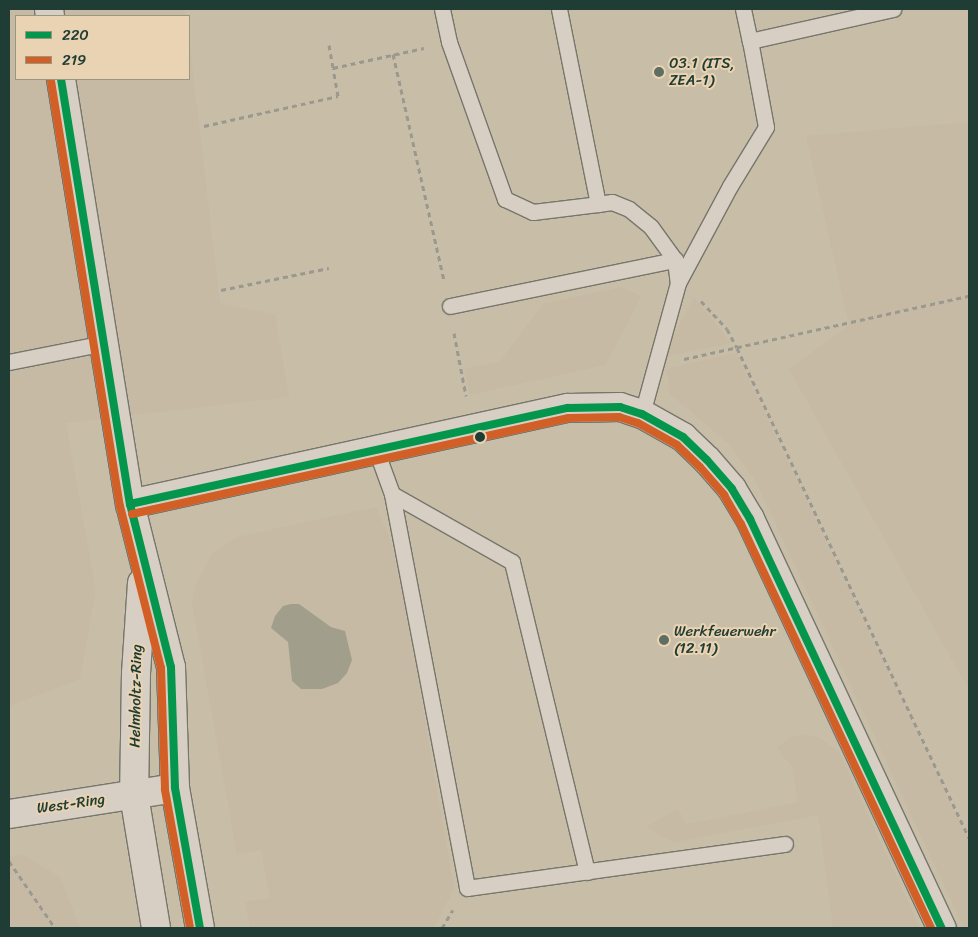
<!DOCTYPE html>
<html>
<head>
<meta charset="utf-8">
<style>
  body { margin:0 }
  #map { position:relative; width:978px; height:937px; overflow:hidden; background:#d3c8b7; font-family:Sriracha,sans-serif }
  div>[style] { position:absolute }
  .built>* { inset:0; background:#c8bda6 }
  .green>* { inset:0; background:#c6baa4 }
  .water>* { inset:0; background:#a19f8c }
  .path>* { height:3px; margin-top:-1.5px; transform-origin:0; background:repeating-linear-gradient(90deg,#9b988f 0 5px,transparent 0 9px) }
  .roads { filter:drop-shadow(1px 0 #76766d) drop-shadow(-1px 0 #76766d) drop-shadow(0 1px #76766d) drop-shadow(0 -1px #76766d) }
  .service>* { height:15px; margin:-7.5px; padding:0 7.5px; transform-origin:7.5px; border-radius:7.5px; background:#d7cfc3 }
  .minor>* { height:28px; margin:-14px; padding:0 14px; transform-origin:14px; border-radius:14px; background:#d7cfc3 }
  .bus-1>* { height:8px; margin:-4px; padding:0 4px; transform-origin:4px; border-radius:4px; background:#05964d }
  .bus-2>* { height:8px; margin:-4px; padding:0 4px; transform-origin:4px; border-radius:4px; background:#d25f25 }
  .dots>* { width:14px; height:14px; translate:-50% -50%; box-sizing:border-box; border:2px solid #ead3b3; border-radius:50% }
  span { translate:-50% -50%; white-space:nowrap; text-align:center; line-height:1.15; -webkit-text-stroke:4px #ead3b3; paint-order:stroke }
  .poi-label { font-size:15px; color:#1f3d34 }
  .left { translate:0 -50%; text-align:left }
  .street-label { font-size:15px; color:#1f3d34 }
  .frame { position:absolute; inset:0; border:10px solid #1f3d34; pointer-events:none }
  .legend { position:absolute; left:15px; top:15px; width:175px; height:65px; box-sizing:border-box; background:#ead3b3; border:1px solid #999780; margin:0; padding:6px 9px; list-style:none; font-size:15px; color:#1f3d34 }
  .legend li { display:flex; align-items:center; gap:10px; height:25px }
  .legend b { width:25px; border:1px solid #999780 }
</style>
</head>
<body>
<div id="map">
  <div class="built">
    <i style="clip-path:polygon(evenodd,9px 9px,969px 9px,969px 928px,9px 928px,9px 9px,16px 16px,189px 16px,189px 79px,16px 79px,16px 16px)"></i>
  </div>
  <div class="green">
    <i style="clip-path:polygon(9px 9px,185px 9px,186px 16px,16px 16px,16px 79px,189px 79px,189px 38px,220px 303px,275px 314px,289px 397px,66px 423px,96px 591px,80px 679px,9px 706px)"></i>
    <i style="clip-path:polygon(969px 122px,969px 690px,789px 369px,849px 325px,806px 136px)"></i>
    <i style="clip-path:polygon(620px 287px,641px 296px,606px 365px,470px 395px,464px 369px,499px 362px,543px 304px)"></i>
    <i style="clip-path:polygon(694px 297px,731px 343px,667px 356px,671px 341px)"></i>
    <i style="clip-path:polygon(736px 353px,969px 841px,969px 928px,964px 928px,755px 480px,729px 444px,670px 394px,666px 369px)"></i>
    <i style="clip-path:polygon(evenodd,376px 507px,389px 535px,402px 590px,454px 888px,434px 928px,250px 928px,245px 902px,270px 898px,261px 850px,237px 855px,192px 603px,195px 586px,212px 554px,237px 537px,376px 507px,299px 604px,319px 621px,345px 631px,301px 689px,292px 681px,288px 642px,299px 604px)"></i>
    <i style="clip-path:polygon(802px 735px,818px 737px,839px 752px,920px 928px,833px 928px,818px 815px,676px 842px,659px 836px,647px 826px,678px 809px,686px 824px,798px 802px,792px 767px,777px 748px,792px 736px)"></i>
    <i style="clip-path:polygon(23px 855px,60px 877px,80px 928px,9px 928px,9px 857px)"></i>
  </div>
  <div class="water">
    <i style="clip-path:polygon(291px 604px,299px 604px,331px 627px,345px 631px,352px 660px,347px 673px,338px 683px,322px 689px,301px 689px,292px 681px,288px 642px,271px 628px,275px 616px,283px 606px)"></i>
  </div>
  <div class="path">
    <i style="left:329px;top:45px;width:23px;rotate:80deg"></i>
    <i style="left:333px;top:68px;width:93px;rotate:-12.4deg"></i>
    <i style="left:393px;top:54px;width:233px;rotate:77.3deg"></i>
    <i style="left:204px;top:126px;width:137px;rotate:-12.6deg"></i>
    <i style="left:338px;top:96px;width:28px;rotate:-100deg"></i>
    <i style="left:221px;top:290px;width:110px;rotate:-11.5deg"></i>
    <i style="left:701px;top:301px;width:38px;rotate:47deg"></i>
    <i style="left:727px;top:329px;width:21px;rotate:62deg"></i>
    <i style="left:737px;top:348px;width:542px;rotate:64.66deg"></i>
    <i style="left:454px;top:333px;width:64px;rotate:79.2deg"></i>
    <i style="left:684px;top:359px;width:292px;rotate:-12.5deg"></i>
    <i style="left:9px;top:861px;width:81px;rotate:55.5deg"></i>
    <i style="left:442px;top:928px;width:21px;rotate:-59deg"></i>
  </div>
  <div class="roads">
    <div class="service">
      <i style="left:442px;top:9px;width:34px;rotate:78deg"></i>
      <i style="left:449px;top:42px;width:167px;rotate:70.4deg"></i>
      <i style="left:505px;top:199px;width:31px;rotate:25deg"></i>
      <i style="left:533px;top:212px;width:65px;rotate:-7deg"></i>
      <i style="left:559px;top:9px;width:199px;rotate:78.7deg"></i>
      <i style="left:598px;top:204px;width:14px;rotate:-8deg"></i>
      <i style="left:612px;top:202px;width:18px;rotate:22deg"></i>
      <i style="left:629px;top:209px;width:28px;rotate:39deg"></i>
      <i style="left:651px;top:227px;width:41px;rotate:54deg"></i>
      <i style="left:675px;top:260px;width:23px;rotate:83deg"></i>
      <i style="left:678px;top:283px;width:136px;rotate:105.4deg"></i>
      <i style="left:743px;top:9px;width:33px;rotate:78deg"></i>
      <i style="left:678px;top:283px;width:110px;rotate:-61.8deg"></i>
      <i style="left:730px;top:186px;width:69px;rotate:-58.6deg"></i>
      <i style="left:766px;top:127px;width:87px;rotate:-100.5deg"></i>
      <i style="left:750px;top:41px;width:147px;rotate:-12.6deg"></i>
      <i style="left:450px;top:306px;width:230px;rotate:-11.6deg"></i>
      <i style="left:9px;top:362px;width:97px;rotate:-11.3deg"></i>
      <i style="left:376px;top:450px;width:47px;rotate:70deg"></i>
      <i style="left:392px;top:494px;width:401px;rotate:79.2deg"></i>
      <i style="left:467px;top:888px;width:321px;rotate:-7.9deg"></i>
      <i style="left:392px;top:494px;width:138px;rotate:29.5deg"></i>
      <i style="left:512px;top:562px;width:319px;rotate:76.4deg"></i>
    </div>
    <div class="minor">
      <i style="left:49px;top:9px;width:7px;rotate:82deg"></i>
      <i style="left:61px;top:79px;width:431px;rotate:80.8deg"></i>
      <i style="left:130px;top:504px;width:168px;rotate:75.9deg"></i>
      <i style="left:171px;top:667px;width:121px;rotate:88.1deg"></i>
      <i style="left:175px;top:788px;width:142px;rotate:79.9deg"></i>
      <i style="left:130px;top:504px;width:448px;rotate:-12.4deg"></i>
      <i style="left:568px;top:408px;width:52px;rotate:-1.1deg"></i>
      <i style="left:620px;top:407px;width:23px;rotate:18deg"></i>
      <i style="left:642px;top:414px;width:47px;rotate:29.3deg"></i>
      <i style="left:683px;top:437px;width:33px;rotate:44deg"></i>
      <i style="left:707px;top:460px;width:38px;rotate:49deg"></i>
      <i style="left:732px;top:489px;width:35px;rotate:59deg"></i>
      <i style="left:750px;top:519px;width:452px;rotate:64.9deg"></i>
      <i style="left:142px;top:583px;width:90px;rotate:93.8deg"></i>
      <i style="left:136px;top:673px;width:122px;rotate:90.9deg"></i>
      <i style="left:134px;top:795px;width:135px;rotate:80.6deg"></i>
      <i style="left:9px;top:814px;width:168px;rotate:-8.9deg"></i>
    </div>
  </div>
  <div class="bus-1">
    <i style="left:61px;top:79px;width:431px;rotate:80.8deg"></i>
    <i style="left:130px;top:504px;width:168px;rotate:75.9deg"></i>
    <i style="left:171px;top:667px;width:121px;rotate:88.1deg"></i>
    <i style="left:175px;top:788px;width:142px;rotate:79.9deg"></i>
    <i style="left:130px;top:504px;width:448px;rotate:-12.4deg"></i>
    <i style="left:568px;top:408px;width:52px;rotate:-1.1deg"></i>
    <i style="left:620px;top:407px;width:23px;rotate:18deg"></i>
    <i style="left:642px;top:414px;width:47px;rotate:29.3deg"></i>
    <i style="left:683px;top:437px;width:33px;rotate:44deg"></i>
    <i style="left:707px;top:460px;width:38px;rotate:49deg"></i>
    <i style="left:732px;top:489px;width:35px;rotate:59deg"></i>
    <i style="left:750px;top:519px;width:452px;rotate:64.9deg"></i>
  </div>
  <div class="bus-2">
    <i style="left:51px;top:81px;width:431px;rotate:80.8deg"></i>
    <i style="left:120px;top:506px;width:167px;rotate:75.8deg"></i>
    <i style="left:161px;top:668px;width:122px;rotate:88.1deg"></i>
    <i style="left:165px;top:790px;width:140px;rotate:79.7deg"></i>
    <i style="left:132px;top:514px;width:447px;rotate:-12.4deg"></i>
    <i style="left:569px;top:418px;width:50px;rotate:-1.1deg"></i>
    <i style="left:619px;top:417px;width:20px;rotate:18deg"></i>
    <i style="left:638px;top:423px;width:45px;rotate:29.4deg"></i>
    <i style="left:677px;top:445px;width:32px;rotate:44deg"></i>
    <i style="left:700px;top:467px;width:37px;rotate:49deg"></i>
    <i style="left:724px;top:495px;width:34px;rotate:60deg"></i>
    <i style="left:741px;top:524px;width:446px;rotate:64.8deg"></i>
  </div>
  <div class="dots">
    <i style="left:659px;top:72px;background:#5e6e62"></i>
    <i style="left:480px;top:437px;background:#1f3d34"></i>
    <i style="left:664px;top:640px;background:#5e6e62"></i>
  </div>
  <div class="poi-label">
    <span class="left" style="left:669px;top:72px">03.1 (ITS,<br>ZEA-1)</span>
    <span class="left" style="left:674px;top:640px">Werkfeuerwehr<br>(12.11)</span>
  </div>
  <div class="street-label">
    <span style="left:136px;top:696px;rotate:-89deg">Helmholtz-Ring</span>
    <span style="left:71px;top:804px;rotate:-8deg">West-Ring</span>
  </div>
  <div class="frame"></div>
  <ul class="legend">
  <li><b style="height:6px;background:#05964d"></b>220</li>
  <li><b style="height:6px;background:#d25f25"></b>219</li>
  </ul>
</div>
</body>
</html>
